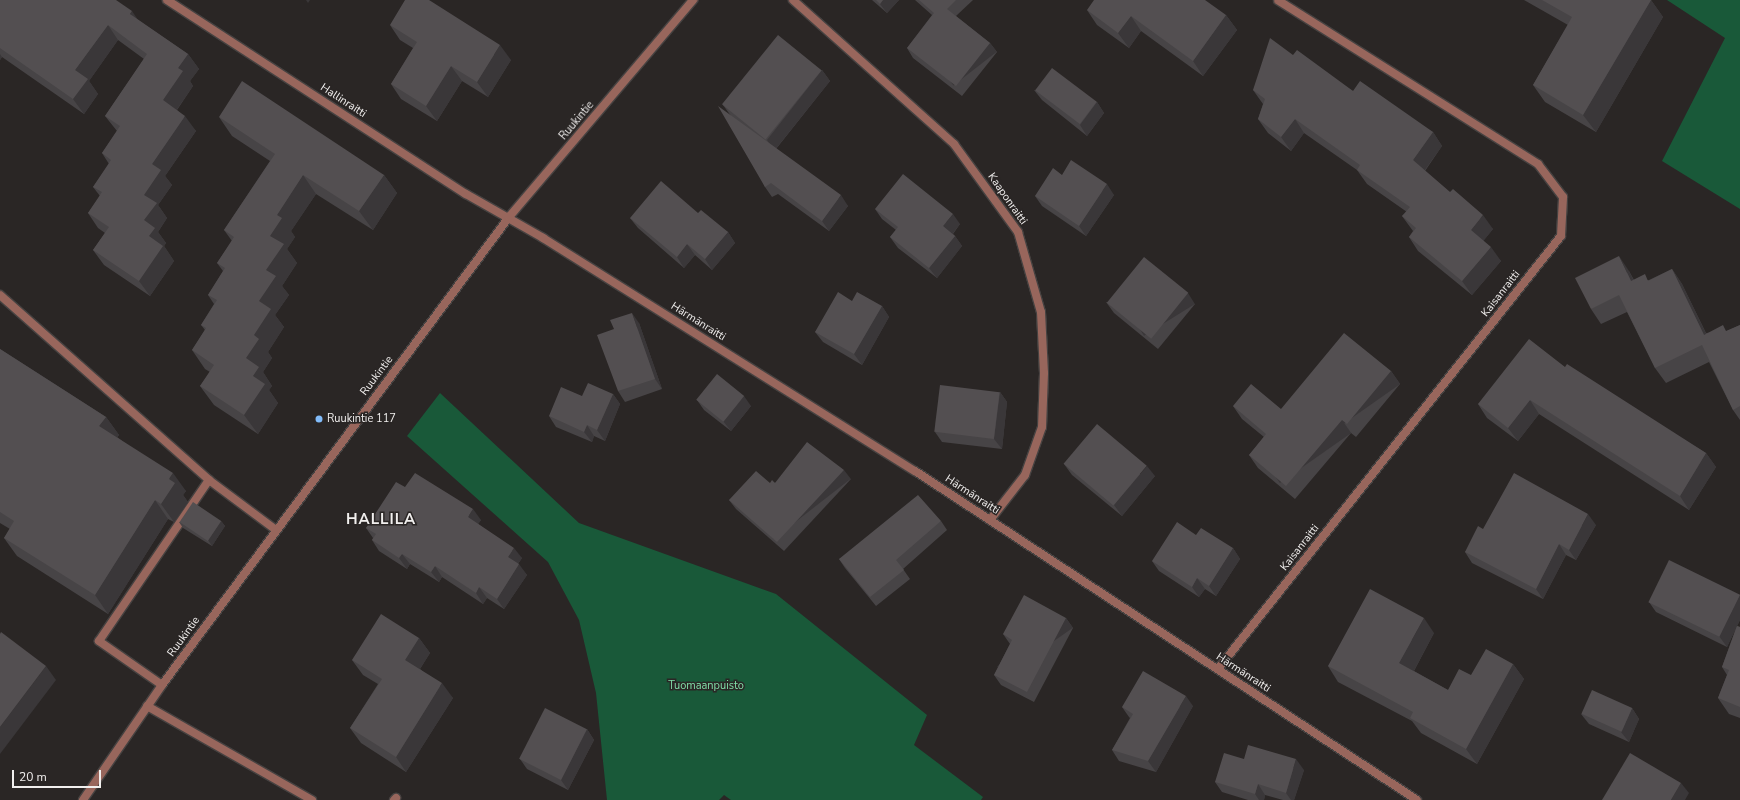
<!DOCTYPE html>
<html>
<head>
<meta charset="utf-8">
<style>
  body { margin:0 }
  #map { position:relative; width:1740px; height:800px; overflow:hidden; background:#2a2625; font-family:"Nunito Sans",sans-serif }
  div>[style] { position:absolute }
  .green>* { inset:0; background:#195939 }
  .roads { filter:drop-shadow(1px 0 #464241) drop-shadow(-1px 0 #464241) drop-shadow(0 1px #464241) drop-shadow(0 -1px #464241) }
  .service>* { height:8px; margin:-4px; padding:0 4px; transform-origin:4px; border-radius:4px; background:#98665c }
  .minor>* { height:8px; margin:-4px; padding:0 4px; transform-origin:4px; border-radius:4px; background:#98665c }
  .tertiary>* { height:8px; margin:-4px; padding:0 4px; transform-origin:4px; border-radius:4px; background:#98665c }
  .wall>* { inset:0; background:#474446 }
  .shaded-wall>* { inset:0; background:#3a3739; transform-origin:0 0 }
  .building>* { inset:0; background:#534f51; transform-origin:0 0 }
  .dots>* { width:11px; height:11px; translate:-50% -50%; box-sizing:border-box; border:2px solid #2a2625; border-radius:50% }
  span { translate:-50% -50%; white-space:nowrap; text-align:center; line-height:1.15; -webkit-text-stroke:3px #2a2625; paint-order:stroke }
  .street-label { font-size:11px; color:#f1efee }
  .poi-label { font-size:11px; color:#f1efee }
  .left { translate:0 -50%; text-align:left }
  .park-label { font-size:11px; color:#80dea8 }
  .district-label { font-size:15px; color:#f1efee; font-weight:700; letter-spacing:1px }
  .scale { position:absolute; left:12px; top:770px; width:89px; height:18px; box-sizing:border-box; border:2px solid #f1efee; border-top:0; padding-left:5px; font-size:12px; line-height:14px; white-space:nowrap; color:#f1efee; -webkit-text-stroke:3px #2a2625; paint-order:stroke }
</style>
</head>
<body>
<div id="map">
  <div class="green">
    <i style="clip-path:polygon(1667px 0,1740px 0,1740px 209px,1662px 161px,1725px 38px)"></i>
    <i style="clip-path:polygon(440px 393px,579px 523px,776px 594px,927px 715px,914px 745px,983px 797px,981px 800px,731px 800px,724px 795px,719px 800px,607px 800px,596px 693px,579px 620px,548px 562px,407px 436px)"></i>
  </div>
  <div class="roads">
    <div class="service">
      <i style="left:0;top:295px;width:279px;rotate:41.5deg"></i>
      <i style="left:209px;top:480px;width:84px;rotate:36.7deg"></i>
      <i style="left:162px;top:685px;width:77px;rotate:-145.1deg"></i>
      <i style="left:99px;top:641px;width:195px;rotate:-55.7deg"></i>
      <i style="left:147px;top:706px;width:190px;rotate:29.7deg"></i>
      <i style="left:394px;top:800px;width:3px;rotate:-45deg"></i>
    </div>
    <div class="minor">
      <i style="left:167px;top:0;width:356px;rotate:33deg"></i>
      <i style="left:466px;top:194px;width:89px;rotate:29.7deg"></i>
      <i style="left:543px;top:238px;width:439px;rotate:32.1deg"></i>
      <i style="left:915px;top:471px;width:600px;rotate:33.24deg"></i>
      <i style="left:793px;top:0;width:216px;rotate:41.8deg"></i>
      <i style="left:954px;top:144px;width:109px;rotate:54deg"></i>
      <i style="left:1018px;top:232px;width:83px;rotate:74deg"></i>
      <i style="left:1041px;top:312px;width:61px;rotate:87.2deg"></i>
      <i style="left:1044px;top:373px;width:54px;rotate:92.1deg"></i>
      <i style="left:1042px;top:427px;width:51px;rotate:109.5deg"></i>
      <i style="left:1025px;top:475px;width:57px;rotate:127.9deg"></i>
      <i style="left:1218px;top:669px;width:552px;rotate:-51.62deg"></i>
      <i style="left:1561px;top:236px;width:39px;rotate:-87deg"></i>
      <i style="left:1563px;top:197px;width:41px;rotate:-127.1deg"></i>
      <i style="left:1538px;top:164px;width:307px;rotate:-147.8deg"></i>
    </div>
    <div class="tertiary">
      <i style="left:83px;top:800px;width:140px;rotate:-55.5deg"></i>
      <i style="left:162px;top:685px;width:583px;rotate:-53.44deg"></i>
      <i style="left:509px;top:217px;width:285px;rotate:-49.7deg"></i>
    </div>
  </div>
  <div class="wall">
    <i style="clip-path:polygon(0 0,138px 20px,188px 54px,199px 69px,190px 81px,193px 86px,177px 110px,196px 131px,165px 176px,172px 185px,158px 205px,167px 218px,158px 232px,166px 243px,164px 246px,174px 261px,150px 296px,104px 265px,93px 250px,105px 233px,98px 228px,88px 213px,100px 196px,93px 187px,109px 164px,102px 153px,117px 131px,105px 116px,144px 59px,118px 40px,89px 81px,98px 94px,84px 114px,2px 57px,0 60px)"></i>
    <i style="clip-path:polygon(872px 0,899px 0,887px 13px)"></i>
    <i style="clip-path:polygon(915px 0,973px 0,956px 16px,990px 43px,997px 52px,962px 96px,913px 58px,907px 48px,932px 15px)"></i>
    <i style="clip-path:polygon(1524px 0,1651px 0,1663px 17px,1596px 132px,1545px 102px,1533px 85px,1568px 25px)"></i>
    <i style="clip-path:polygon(1087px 10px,1226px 15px,1237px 30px,1203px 76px,1141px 31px,1129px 48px,1097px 25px)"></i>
    <i style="clip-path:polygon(390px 25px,511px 60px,488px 97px,462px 81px,437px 121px,401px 99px,391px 84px,413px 48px,400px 40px)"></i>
    <i style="clip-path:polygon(1293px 55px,1353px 91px,1433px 132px,1442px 146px,1425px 171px,1493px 229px,1483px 241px,1501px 261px,1472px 295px,1418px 251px,1409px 237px,1413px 231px,1402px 216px,1407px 212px,1367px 184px,1357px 170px,1304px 133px,1291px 151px,1268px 133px,1258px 119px,1263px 104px,1253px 90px)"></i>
    <i style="clip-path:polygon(822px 70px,830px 81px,776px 149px,848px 206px,829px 231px,778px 194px,772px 197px,765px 187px,731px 116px,723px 105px)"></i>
    <i style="clip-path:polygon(1034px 90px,1097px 102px,1104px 113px,1087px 136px,1042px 100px)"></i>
    <i style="clip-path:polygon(219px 117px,384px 175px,397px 193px,373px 230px,316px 194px,291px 231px,295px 237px,287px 249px,297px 263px,282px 286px,289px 295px,275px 315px,284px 327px,268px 352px,272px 358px,263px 372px,272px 386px,269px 390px,278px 403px,258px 434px,214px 405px,200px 386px,210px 372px,205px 369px,192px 350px,205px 330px,201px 325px,214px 304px,208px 295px,223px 271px,217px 263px,232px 241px,224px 230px,270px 161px,232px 136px)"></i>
    <i style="clip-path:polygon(1062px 175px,1114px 195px,1086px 236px,1042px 206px,1035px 196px)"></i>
    <i style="clip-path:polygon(875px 209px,960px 224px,953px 234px,955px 236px,962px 246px,937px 278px,898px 248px,890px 237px,896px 230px,882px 219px)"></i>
    <i style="clip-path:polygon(698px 213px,728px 232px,735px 243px,712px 270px,695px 255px,684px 268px,638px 228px,630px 218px)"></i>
    <i style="clip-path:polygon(1672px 269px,1682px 284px,1706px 333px,1727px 331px,1740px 325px,1740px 420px,1733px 410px,1709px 362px,1666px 383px,1655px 368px,1627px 312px,1601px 324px,1591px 309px,1629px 271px,1634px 280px,1649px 280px)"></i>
    <i style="clip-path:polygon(852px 301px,882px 306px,889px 317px,862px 365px,823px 342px,815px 332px)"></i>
    <i style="clip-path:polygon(1106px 302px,1195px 304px,1158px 349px,1114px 313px)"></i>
    <i style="clip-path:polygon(639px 323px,662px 389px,625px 402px,618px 391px)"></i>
    <i style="clip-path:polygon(0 349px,106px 417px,119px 435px,117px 437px,186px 491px,183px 495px,188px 502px,174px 522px,168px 519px,108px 614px,17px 556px,4px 538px,10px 529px,0 523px)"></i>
    <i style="clip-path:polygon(1565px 367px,1706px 453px,1716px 467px,1689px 510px,1539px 414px,1518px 441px,1487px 418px,1478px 404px)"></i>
    <i style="clip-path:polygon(1391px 371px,1400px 384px,1356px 437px,1351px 433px,1295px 499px,1258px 468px,1249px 455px,1264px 437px,1242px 419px,1233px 406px,1281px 409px)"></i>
    <i style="clip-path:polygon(1000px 392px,1007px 402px,1002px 449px,942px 442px,935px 432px)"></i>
    <i style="clip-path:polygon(613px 394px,620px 404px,605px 441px,594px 436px,592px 442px,556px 427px,549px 416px,582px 396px)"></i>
    <i style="clip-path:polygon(697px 400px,751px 406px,731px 431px,704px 410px)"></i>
    <i style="clip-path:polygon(1064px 464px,1155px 476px,1122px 516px,1072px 475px)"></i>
    <i style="clip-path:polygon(851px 479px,784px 551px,736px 509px,729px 500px,770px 483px)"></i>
    <i style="clip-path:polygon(405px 487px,481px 520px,478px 524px,522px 558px,518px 564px,527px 575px,504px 609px,487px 598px,483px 604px,442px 577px,439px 582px,410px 564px,407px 569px,379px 551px,372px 540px,373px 538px,366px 528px)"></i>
    <i style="clip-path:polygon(221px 521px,225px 526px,212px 546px,183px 528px,179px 522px)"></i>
    <i style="clip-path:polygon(941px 521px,947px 530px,903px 569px,910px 579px,876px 606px,845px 568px,839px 559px)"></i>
    <i style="clip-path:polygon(1596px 525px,1576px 560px,1566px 555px,1543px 599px,1472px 563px,1465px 552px,1483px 529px)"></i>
    <i style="clip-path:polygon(1233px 548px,1240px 559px,1216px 596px,1205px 589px,1199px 597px,1159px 571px,1152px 561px)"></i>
    <i style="clip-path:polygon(1740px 595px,1740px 620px,1737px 626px,1740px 627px,1740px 718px,1729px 714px,1718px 698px,1727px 675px,1722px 667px,1736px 628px,1727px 647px,1656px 612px,1649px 602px)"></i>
    <i style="clip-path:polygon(1066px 618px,1073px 628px,1034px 702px,1001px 685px,994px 675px,1010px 644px,1003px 634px)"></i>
    <i style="clip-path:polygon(1434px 633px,1414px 671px,1448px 690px,1471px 675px,1513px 664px,1524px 679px,1477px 764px,1421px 733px,1412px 721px,1338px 682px,1328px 666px)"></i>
    <i style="clip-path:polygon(419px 638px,430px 653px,420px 669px,453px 698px,406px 772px,361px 743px,350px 728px,378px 684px,363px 675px,352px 660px)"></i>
    <i style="clip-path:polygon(1193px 706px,1156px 772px,1119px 761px,1112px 750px,1130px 718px,1129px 717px,1122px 707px)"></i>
    <i style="clip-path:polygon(1632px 708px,1639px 719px,1629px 742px,1589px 724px,1581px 714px)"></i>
    <i style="clip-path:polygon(587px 729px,594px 740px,568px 790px,527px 769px,520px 759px)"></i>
    <i style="clip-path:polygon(1244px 759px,1304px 770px,1294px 800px,1283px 800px,1265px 795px,1264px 800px,1248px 800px,1222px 792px,1215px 782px)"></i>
  </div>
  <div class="shaded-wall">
    <i style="clip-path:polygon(306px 0,310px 0,308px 3px)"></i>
    <i style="clip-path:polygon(883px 0,899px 0,887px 13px,880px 4px)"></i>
    <i style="clip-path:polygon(1651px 0,1663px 17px,1596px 132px,1583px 115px)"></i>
    <i style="clip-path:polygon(132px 11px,142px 26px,130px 14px)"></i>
    <i style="clip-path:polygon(1226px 15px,1237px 30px,1203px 76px,1193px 61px)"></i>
    <i style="clip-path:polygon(1131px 16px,1141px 31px,1129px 48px,1118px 33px)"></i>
    <i style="clip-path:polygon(108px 25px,118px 40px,89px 81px,98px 94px,84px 114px,73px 99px,75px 70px)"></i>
    <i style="left:990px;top:43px;width:11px;height:55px;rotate:52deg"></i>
    <i style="clip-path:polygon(500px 45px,511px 60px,488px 97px,477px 82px)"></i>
    <i style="clip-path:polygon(0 54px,2px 57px,0 60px)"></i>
    <i style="clip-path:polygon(188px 54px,199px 69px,190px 81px,193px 86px,173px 115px,163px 100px,178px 68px)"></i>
    <i style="clip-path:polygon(451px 66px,462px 81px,437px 121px,426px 106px)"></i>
    <i style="clip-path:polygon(822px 70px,830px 81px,774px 151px,767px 140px)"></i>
    <i style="clip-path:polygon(1097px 102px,1104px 113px,1087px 136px,1080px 125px)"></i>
    <i style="clip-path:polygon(185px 116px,196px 131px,165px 176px,172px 185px,158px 205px,167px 218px,158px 232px,166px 243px,164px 246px,174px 261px,150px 296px,139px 281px,149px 236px,144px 220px,144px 195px,152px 164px)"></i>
    <i style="clip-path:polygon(1295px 119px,1304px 133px,1291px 151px,1281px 137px)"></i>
    <i style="clip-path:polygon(1433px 132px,1442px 146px,1422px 174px,1413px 160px)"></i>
    <i style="clip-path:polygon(303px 175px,316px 194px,291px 231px,295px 237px,287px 249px,297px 263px,282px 286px,289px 295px,275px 315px,284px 327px,268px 352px,272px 358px,263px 372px,272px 386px,269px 390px,278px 403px,258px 434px,244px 415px,253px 376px,246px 358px,254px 335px,259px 301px,266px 270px,270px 236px,277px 215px)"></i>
    <i style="clip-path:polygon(384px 175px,397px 193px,373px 230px,359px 211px)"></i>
    <i style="clip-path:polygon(1107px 184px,1114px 195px,1086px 236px,1079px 226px)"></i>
    <i style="clip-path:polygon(841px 195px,848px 206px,829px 231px,822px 221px)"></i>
    <i style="clip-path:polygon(953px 214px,960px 224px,950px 237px,943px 226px)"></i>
    <i style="clip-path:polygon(1483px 215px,1493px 229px,1481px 244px,1471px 230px)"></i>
    <i style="clip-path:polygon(728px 232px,735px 243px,712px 270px,705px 259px)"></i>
    <i style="clip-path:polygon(955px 236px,962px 246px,937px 278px,929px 268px)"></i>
    <i style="clip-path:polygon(687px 244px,695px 255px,684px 268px,677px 257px)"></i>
    <i style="clip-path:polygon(1491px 247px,1501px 261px,1472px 295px,1462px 281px)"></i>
    <i style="clip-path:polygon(1619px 256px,1629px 271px,1641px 296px,1631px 281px)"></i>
    <i style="clip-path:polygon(1672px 269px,1682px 284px,1714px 350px,1704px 335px)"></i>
    <i style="left:1188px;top:293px;width:13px;height:60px;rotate:58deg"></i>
    <i style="clip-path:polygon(882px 306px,889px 317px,862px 365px,854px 354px)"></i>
    <i style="clip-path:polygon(632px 313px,639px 323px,662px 389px,655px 379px)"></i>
    <i style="left:1391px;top:371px;width:16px;height:69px;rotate:55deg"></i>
    <i style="clip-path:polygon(1000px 392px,1007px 402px,1002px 449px,994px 439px)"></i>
    <i style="clip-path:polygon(613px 394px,620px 404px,605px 441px,597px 430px)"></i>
    <i style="clip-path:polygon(744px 396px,751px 406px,731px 431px,723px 421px)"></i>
    <i style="clip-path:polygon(1530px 400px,1539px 414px,1518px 441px,1508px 428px)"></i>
    <i style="clip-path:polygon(106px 417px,119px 435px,112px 445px,99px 426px)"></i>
    <i style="left:1342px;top:420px;width:16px;height:87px;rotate:55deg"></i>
    <i style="clip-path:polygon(587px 425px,594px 436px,592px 442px,584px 432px)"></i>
    <i style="clip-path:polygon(1706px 453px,1716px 467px,1689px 510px,1680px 496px)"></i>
    <i style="clip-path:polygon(1147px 466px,1155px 476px,1122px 516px,1114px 505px)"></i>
    <i style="left:844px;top:470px;width:11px;height:98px;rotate:52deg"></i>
    <i style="clip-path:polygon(173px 473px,186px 491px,183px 495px,188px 502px,174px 522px,161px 504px,169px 479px)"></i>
    <i style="clip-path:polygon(155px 500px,168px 519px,108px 614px,95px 595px)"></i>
    <i style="clip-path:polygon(473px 509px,481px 520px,476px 527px,468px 517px)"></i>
    <i style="clip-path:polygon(1588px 514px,1596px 525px,1576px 560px,1569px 550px)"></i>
    <i style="clip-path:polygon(221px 521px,225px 526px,212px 546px,208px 540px)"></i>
    <i style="clip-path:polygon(1559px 544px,1566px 555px,1543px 599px,1536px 589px)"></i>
    <i style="clip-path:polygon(514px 548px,522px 558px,515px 568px,508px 557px)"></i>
    <i style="clip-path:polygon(1233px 548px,1240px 559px,1216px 596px,1209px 586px)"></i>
    <i style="clip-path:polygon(402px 554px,410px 564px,407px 569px,399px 558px)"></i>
    <i style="clip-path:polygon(519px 564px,527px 575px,504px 609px,497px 599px)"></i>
    <i style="clip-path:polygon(435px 566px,442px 577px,439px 582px,431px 572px)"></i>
    <i style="clip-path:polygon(1197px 578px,1205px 589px,1199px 597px,1192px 587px)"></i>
    <i style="clip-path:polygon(479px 587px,487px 598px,483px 604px,476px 593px)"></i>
    <i style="clip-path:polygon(1740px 595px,1740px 620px,1727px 647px,1719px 636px)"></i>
    <i style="left:1066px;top:618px;width:12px;height:84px;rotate:55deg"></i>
    <i style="clip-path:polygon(1424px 618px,1434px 633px,1410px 678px,1399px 663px)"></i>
    <i style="clip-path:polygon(419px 638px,430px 653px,416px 675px,405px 660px)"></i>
    <i style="clip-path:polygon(1513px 664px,1524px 679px,1477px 764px,1466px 749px)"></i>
    <i style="clip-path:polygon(46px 666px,56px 680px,0 754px,0 727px)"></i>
    <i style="clip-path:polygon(442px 683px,453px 698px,406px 772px,396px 757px)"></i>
    <i style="clip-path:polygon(1186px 696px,1193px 706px,1156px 772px,1148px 761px)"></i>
    <i style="clip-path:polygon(1632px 708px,1639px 719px,1629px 742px,1621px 732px)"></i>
    <i style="clip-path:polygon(587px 729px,594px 740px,568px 790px,561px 780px)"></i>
    <i style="clip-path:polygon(1296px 759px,1304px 770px,1294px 800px,1291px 800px,1286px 793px)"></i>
    <i style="clip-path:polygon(1681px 783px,1689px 793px,1685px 800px,1671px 800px)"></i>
    <i style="clip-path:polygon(1258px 784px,1265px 795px,1264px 800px,1259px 800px,1255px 794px)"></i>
  </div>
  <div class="building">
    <i style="clip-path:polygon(0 0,116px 0,132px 11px,130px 14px,188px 54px,178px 68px,183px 71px,163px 100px,185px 116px,152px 164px,161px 170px,144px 195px,157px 203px,144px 220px,155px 228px,149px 236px,163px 246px,139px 281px,93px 250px,109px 227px,88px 213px,102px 192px,93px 187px,111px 160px,102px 153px,120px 126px,105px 116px,147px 54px,108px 25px,75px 70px,88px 79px,73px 99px,0 48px)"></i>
    <i style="clip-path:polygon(405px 0,429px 0,500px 45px,477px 82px,451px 66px,426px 106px,391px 84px,417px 42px,390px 25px)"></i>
    <i style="clip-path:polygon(876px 0,883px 0,880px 4px)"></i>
    <i style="clip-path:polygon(919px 0,956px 0,947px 9px,990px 43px,956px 86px,907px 48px,934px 13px)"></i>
    <i style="clip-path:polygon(1094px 0,1205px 0,1226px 15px,1193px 61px,1131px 16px,1118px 33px,1087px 10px)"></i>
    <i style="clip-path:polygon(1542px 0,1651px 0,1583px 115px,1533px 85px,1572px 17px)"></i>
    <i style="left:778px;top:35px;width:56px;height:89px;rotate:39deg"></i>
    <i style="clip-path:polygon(1270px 38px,1293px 55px,1297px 50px,1353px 91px,1360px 81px,1433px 132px,1413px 160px,1450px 192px,1453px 189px,1483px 215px,1471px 230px,1491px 247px,1462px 281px,1409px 237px,1416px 228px,1402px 216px,1410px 207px,1357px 170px,1360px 165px,1295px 119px,1281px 137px,1258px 119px,1265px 99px,1253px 90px)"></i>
    <i style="left:1052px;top:68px;width:56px;height:28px;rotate:37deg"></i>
    <i style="clip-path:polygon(242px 81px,384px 175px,359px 211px,303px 175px,277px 215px,282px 218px,270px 236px,284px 244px,266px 270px,276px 276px,259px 301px,271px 309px,254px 335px,259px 339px,246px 358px,259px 367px,253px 376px,265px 384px,244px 415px,200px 386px,214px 365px,192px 350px,206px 328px,201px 325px,217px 300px,208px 295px,225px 268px,217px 263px,234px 237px,224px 230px,275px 154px,219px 117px)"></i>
    <i style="clip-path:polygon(718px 106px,841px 195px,822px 221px,771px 183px,765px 187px)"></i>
    <i style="clip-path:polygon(1071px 160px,1107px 184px,1079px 226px,1035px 196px,1053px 168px,1062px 175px)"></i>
    <i style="clip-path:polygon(903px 174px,953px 214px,943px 226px,955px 236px,929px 268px,890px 237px,898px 227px,875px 209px)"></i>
    <i style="clip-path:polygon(661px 181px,698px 213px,701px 210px,728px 232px,705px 259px,687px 244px,677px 257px,630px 218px)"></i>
    <i style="clip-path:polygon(1619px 256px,1631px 281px,1645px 274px,1648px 281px,1672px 269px,1704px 335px,1723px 325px,1726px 331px,1740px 325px,1740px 406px,1733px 410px,1702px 345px,1655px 368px,1619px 295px,1591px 309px,1575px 278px)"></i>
    <i style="left:1144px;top:257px;width:57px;height:59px;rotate:39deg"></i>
    <i style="clip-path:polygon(838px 292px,852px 301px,857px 292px,882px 306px,854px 354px,815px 332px)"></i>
    <i style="clip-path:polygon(632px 313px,655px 379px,618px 391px,597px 335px,614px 329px,610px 320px)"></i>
    <i style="clip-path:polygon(1344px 333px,1391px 371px,1347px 424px,1342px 420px,1286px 486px,1249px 455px,1266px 434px,1233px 406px,1251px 384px,1281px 409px)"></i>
    <i style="clip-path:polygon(1529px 339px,1565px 367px,1567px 364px,1706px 453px,1680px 496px,1530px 400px,1508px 428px,1478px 404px)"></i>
    <i style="clip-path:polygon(0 349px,106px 417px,99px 426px,173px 473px,169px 479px,175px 483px,161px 504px,155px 500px,95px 595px,4px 538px,14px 521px,0 512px)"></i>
    <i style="left:717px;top:374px;width:35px;height:33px;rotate:39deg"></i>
    <i style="clip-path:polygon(588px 383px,613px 394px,597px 430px,587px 425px,584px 432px,549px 416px,561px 387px,582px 396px)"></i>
    <i style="left:940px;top:385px;width:60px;height:47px;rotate:7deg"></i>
    <i style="left:1097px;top:424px;width:65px;height:52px;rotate:40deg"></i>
    <i style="clip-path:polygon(807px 442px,844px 470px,777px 542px,729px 500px,756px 471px,770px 483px,772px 480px,775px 483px)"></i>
    <i style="clip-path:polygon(415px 473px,473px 509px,468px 517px,514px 548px,508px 557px,519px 564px,497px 599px,479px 587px,476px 593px,435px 566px,431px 572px,402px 554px,399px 558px,372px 540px,376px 534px,366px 528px,396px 482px,405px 487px)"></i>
    <i style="clip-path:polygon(1514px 473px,1588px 514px,1569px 550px,1559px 544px,1536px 589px,1465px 552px,1478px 526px,1483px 529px)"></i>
    <i style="clip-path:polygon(918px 495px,941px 521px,896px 560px,904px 570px,870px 597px,839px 559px)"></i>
    <i style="left:193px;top:502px;width:34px;height:24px;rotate:34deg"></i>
    <i style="clip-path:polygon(1177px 522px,1196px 535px,1201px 528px,1233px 548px,1209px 586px,1197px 578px,1192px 587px,1152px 561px)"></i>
    <i style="left:1669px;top:560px;width:79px;height:47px;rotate:26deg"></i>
    <i style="clip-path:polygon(1370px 589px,1424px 618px,1399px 663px,1448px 690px,1459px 669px,1471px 675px,1486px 649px,1513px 664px,1466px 749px,1410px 718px,1413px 712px,1328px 666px)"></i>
    <i style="clip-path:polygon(1024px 595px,1066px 618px,1027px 692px,994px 675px,1012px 640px,1003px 634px)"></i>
    <i style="clip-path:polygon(381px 614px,419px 638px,405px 660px,442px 683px,396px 757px,350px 728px,382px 679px,352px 660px)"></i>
    <i style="clip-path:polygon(1737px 626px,1740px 627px,1740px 707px,1718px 698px,1729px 670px,1722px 667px)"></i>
    <i style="clip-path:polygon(1px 632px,46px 666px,0 727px,0 634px)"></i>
    <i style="clip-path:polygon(1143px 671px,1186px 696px,1148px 761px,1112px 750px,1133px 714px,1122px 707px)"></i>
    <i style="left:1592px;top:690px;width:44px;height:26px;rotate:24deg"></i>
    <i style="left:545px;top:708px;width:47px;height:57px;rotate:27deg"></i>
    <i style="clip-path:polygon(1248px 745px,1296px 759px,1286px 793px,1258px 784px,1255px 794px,1215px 782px,1224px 753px,1244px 759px)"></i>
    <i style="clip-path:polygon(1630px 753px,1681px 783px,1671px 800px,1602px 800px)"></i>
  </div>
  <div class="dots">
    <i style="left:319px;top:419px;background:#82bcfa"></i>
  </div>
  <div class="street-label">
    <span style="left:343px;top:101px;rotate:33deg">Hallinraitti</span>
    <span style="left:577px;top:121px;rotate:-50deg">Ruukintie</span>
    <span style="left:1007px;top:199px;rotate:55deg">Kaaponraitti</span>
    <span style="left:1501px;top:294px;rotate:-52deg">Kaisanraitti</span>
    <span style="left:698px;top:322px;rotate:32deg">Härmänraitti</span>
    <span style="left:377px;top:376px;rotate:-53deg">Ruukintie</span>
    <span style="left:972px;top:495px;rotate:33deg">Härmänraitti</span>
    <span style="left:1300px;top:548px;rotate:-52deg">Kaisanraitti</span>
    <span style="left:184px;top:637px;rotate:-54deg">Ruukintie</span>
    <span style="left:1243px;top:673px;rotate:33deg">Härmänraitti</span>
  </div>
  <div class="poi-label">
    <span class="left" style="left:327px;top:419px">Ruukintie 117</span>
  </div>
  <div class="park-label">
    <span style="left:706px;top:686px">Tuomaanpuisto</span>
  </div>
  <div class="district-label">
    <span style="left:381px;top:520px">HALLILA</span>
  </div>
  <div class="scale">20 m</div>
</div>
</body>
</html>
